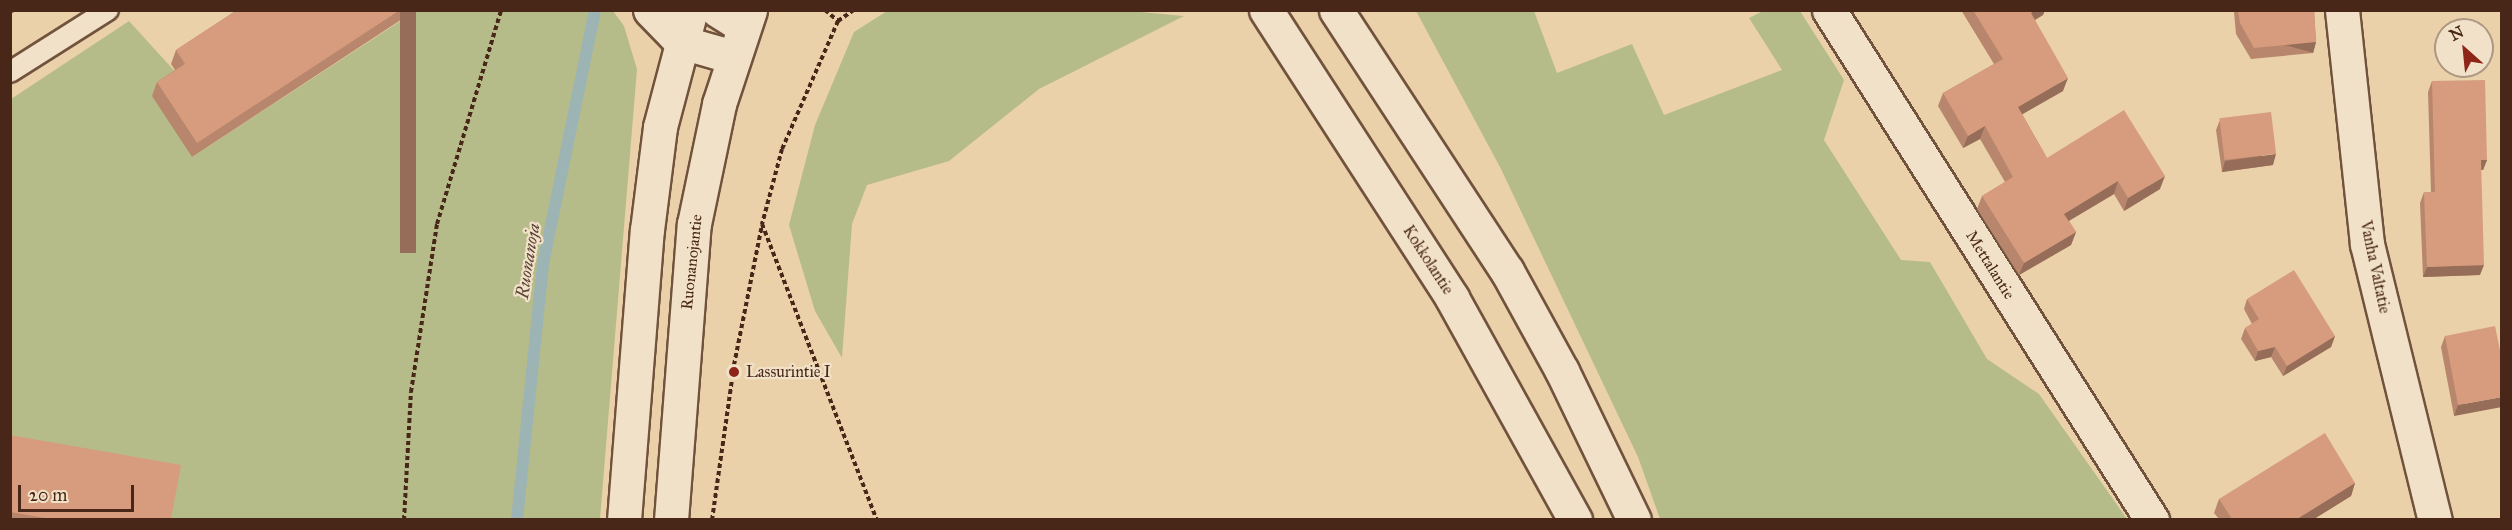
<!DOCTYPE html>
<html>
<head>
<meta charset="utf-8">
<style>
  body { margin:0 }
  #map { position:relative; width:2512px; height:530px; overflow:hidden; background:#ead1aa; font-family:"IM FELL Great Primer",serif }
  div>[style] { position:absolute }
  .green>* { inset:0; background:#b6bc89 }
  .stream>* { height:12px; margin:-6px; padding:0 6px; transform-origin:6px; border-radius:6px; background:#9cb4b4 }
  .path>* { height:4px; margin-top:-2px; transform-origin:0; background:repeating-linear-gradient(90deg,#492718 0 4.5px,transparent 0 7.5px) }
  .roads { filter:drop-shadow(2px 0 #71523c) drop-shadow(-2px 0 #71523c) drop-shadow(0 2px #71523c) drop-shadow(0 -2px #71523c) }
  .service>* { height:20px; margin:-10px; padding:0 10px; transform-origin:10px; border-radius:10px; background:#f1e1c8 }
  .minor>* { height:33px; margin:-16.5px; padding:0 16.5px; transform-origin:16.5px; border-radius:16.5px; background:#f1e1c8 }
  .secondary>* { height:33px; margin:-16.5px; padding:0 16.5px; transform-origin:16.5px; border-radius:16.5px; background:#f1e1c8 }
  .wall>* { inset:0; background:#b8866c }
  .shaded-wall>* { inset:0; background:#966d58; transform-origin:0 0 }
  .building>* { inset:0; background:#d69c7d; transform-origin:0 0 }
  .dots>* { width:16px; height:16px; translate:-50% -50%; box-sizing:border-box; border:3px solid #f1e1c8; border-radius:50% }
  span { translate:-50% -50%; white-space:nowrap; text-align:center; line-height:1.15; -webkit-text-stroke:4.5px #f1e1c8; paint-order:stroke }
  .street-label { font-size:16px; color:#492718 }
  .poi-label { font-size:16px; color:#492718 }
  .left { translate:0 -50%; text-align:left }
  .water-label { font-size:18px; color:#5a4337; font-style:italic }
  .frame { position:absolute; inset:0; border:12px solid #492718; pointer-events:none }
  .north { position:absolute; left:2434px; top:18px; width:60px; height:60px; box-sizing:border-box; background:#f1e1c8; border:2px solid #ae9782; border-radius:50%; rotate:333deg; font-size:16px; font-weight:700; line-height:24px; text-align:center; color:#492718 }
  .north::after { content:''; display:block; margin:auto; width:21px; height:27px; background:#8f2418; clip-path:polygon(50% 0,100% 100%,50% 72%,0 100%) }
  .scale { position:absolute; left:18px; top:485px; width:116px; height:27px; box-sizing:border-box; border:3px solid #492718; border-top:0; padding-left:8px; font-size:18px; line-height:21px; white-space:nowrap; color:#492718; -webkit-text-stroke:4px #f1e1c8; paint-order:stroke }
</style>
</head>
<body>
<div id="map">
  <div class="green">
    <i style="clip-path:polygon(1119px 10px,1184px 16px,1039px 89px,949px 161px,867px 185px,852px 224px,842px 358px,815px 311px,789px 225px,815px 125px,854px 32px,887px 11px)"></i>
    <i style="clip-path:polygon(416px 11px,613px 11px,624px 26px,637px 69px,600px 519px,168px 519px,11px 451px,11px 99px,129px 21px,180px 77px,192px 157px)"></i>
    <i style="clip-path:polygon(1416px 11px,1534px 11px,1557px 73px,1632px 44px,1664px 115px,1782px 70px,1749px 18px,1763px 11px,1800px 11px,1844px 80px,1824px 140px,1901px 260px,1930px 262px,1987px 359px,2039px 394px,2127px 519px,1660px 519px,1638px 457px,1500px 167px)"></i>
  </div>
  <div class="stream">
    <i style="left:517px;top:520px;width:257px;rotate:-84.2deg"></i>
    <i style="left:543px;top:264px;width:259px;rotate:-78.4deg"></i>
  </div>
  <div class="path">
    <i style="left:825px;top:10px;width:17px;rotate:40deg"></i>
    <i style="left:838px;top:21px;width:140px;rotate:113.6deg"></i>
    <i style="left:782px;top:149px;width:78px;rotate:104.9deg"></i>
    <i style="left:762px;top:224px;width:318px;rotate:68.8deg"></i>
    <i style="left:838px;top:21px;width:19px;rotate:-35deg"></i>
    <i style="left:404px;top:520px;width:128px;rotate:-86.9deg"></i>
    <i style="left:411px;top:392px;width:170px;rotate:-81.2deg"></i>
    <i style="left:437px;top:224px;width:223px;rotate:-73.3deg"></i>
    <i style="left:712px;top:520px;width:157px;rotate:-81.9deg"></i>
    <i style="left:734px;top:365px;width:143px;rotate:-78.7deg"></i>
  </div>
  <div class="roads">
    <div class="service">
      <i style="left:10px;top:72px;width:116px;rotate:-32.3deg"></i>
    </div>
    <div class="minor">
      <i style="left:650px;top:10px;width:45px;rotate:45.9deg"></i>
      <i style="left:681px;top:42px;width:54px;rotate:16.1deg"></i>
      <i style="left:717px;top:10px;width:31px;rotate:32deg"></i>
      <i style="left:1829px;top:10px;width:604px;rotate:57.65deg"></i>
      <i style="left:2342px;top:10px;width:235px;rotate:83.9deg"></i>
      <i style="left:2367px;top:244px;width:284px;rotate:76.2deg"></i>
      <i style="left:624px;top:520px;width:291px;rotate:-85.5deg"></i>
      <i style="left:647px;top:230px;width:104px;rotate:-82.8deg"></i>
      <i style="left:660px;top:127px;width:121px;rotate:-75.2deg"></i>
      <i style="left:671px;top:520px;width:297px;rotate:-85.6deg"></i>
      <i style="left:694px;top:224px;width:123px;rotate:-78.2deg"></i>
      <i style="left:719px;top:104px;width:99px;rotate:-71.7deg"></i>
    </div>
    <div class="secondary">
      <i style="left:1266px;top:10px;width:343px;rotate:57.1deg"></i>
      <i style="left:1452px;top:298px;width:254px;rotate:61deg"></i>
      <i style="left:1336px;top:10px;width:312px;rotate:56.8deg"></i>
      <i style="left:1507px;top:271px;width:114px;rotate:61.2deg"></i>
      <i style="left:1562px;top:371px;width:165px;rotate:64.2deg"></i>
    </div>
  </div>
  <div class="wall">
    <i style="clip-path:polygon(237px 10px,416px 10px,192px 157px,152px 96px,157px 82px,175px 70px,171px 64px,176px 50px)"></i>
    <i style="clip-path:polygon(1961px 10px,2045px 10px,2043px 15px,2035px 20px,2063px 91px,2022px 114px,2047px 158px,2160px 189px,2124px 211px,2114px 194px,2069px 221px,2076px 232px,2071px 245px,2019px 275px,1977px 209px,1982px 196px,2005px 182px,1980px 139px,1963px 148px,1938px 106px,1943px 93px,1994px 64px)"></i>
    <i style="clip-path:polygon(2235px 10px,2314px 10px,2316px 42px,2313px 53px,2251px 59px,2236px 34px,2234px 12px)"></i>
    <i style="clip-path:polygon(2432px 81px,2487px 160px,2483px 170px,2481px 170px,2480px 275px,2423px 277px,2420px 203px,2424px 192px,2431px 192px,2428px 92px)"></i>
    <i style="clip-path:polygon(2220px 120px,2273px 165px,2222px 172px,2216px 130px)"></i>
    <i style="clip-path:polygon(2247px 299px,2335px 336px,2331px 347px,2283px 376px,2271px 357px,2255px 361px,2241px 339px,2245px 328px,2252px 324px,2244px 309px)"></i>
    <i style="clip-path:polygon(2445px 336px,2502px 360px,2454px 416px,2441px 347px)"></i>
    <i style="clip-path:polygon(10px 435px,171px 519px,10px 519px)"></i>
    <i style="clip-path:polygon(2355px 483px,2351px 496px,2314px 519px,2219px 519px,2214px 513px,2219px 499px)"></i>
  </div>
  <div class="shaded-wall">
    <i style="clip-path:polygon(10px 10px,17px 10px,10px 15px)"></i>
    <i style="left:400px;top:10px;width:16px;height:243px"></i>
    <i style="clip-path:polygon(2035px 10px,2045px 10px,2043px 15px,2026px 25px,2031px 13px)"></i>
    <i style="left:2316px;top:42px;width:11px;height:62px;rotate:105deg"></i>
    <i style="clip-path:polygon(2068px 78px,2063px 91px,2014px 119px,2018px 107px)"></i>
    <i style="clip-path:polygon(1985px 126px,1980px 139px,1963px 148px,1968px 136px)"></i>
    <i style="clip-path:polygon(2276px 154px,2273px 165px,2222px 172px,2225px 161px)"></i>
    <i style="clip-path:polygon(2481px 160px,2487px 160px,2483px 170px,2477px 170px)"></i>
    <i style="clip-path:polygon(2165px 176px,2160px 189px,2124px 211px,2128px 198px)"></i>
    <i style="clip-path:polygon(2118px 181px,2114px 194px,2060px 226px,2064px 214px)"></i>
    <i style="clip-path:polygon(2076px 232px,2071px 245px,2019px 275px,2024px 263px)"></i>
    <i style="clip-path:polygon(2484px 265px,2480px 275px,2423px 277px,2427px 267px)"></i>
    <i style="clip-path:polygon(2335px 336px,2331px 347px,2283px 376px,2287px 366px)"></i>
    <i style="clip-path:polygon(2275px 347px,2271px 357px,2255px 361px,2258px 351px)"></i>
    <i style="clip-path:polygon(2502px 397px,2502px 407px,2454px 416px,2458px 405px)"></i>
    <i style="clip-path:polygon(2355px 483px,2351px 496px,2314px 519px,2297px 519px)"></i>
  </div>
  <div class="building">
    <i style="clip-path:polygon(237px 10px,400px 10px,197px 143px,157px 82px,185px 64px,176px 50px)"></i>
    <i style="clip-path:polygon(1973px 10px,2035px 10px,2031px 13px,2068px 78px,2018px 107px,2047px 158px,2124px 110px,2165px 176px,2128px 198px,2118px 181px,2064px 214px,2076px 232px,2024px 263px,1982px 196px,2013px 177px,1985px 126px,1968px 136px,1943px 93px,2003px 59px)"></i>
    <i style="clip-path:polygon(2238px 10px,2314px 10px,2316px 42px,2254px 48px,2240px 23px)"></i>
    <i style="clip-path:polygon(2485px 80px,2487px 160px,2481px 160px,2484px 265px,2427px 267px,2424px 192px,2435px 192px,2432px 81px)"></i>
    <i style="left:2271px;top:112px;width:42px;height:52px;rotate:83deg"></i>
    <i style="clip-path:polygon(2294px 270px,2335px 336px,2287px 366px,2275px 347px,2258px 351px,2245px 328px,2259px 319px,2247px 299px)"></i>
    <i style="clip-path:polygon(2495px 326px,2502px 360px,2502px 397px,2458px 405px,2445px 336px)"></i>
    <i style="clip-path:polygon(2325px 433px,2355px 483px,2297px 519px,2232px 519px,2219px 499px)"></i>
    <i style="clip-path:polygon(10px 435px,181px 465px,171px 519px,51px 519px,10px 512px)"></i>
  </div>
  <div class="dots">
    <i style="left:734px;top:372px;background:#8f2418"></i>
  </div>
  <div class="street-label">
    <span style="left:1428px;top:260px;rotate:57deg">Kokkolantie</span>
    <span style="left:692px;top:262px;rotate:-84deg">Ruonanojantie</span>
    <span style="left:1990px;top:265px;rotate:58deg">Mettalantie</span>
    <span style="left:2375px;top:267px;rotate:78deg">Vanha Valtatie</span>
  </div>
  <div class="poi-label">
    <span class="left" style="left:746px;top:372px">Lassurintie I</span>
  </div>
  <div class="water-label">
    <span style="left:528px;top:261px;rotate:-81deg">Ruonanoja</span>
  </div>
  <div class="frame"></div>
  <div class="north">N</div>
  <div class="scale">20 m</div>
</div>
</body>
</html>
